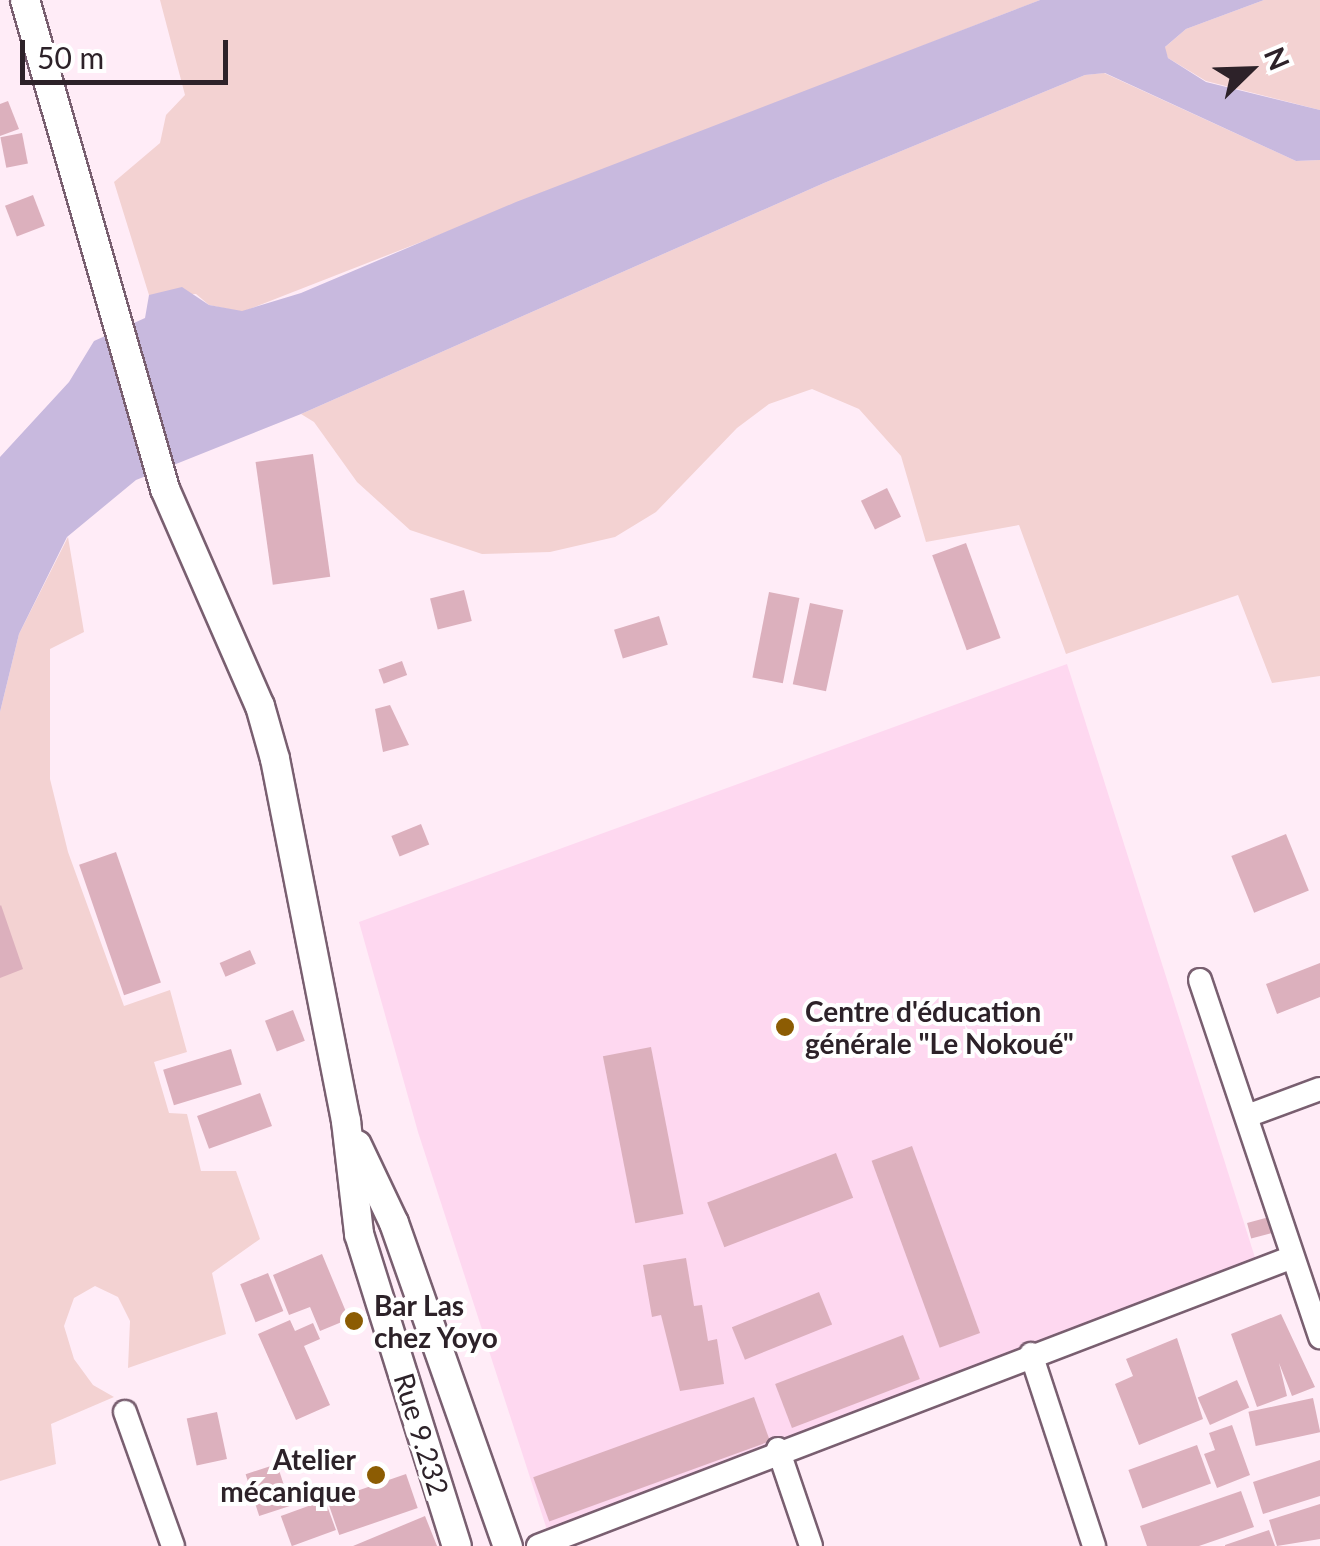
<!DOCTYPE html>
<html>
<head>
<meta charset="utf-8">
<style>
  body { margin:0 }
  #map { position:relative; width:1320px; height:1546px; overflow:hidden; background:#ffecf7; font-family:Lato,sans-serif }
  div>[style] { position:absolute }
  .built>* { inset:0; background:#fed8f0 }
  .green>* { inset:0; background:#f3d2d2 }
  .water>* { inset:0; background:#c8b9de }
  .building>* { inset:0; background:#dcb0bd; transform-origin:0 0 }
  .roads { filter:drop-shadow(2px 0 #795f70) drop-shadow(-2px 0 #795f70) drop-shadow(0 2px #795f70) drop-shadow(0 -2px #795f70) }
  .minor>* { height:22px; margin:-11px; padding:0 11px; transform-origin:11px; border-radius:11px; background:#fff }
  .tertiary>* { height:28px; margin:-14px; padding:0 14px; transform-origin:14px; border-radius:14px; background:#fff }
  .dots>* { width:28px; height:28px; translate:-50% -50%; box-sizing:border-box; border:5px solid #fff; border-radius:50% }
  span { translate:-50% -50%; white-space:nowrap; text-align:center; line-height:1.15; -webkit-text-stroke:8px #fff; paint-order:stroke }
  .poi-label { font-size:28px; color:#2d2229; font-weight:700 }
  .left { translate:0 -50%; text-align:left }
  .right { translate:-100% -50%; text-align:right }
  .street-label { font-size:28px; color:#2d2229 }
  .north { position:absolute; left:1200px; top:20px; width:100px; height:100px; -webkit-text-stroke:8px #fff; paint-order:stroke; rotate:67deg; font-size:28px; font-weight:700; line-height:40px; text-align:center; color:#2d2229 }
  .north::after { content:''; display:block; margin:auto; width:35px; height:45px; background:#2d2229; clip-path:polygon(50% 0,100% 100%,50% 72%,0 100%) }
  .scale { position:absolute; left:20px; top:40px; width:208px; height:45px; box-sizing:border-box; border:5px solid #2d2229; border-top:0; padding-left:12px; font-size:30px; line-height:35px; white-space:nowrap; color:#2d2229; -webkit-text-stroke:8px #fff; paint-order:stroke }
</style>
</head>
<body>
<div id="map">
  <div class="built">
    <i style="clip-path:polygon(1067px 664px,1258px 1267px,549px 1536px,418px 1132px,359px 922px)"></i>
  </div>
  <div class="green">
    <i style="clip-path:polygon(160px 0,1040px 0,242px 312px,209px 305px,196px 294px,149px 295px,114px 182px,160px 143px,166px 115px,185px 95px)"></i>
    <i style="clip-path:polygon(1264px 0,1320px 0,1320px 110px,1206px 81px,1168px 58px,1164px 48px,1186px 29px)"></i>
    <i style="clip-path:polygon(1104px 73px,1296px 161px,1320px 160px,1320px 676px,1272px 683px,1238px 595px,1066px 654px,1019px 525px,926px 542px,901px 456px,859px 409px,812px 389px,769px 404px,737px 428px,656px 512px,615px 537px,550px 552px,482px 554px,410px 530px,357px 482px,314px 422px,301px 414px,824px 183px,1085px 75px)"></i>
    <i style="clip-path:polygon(68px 537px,84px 632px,50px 649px,50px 779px,68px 852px,124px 1006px,170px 990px,187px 1052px,154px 1062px,169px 1113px,187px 1114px,201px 1171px,236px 1171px,260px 1239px,212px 1273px,226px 1334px,128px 1368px,130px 1321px,118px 1297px,95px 1286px,74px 1298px,64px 1326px,74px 1359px,93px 1385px,114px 1397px,51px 1424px,56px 1464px,0 1481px,0 712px,19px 634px)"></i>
  </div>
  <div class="water">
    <i style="clip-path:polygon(1040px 0,1264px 0,1186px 29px,1165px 47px,1168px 58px,1206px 82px,1320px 110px,1320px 160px,1296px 161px,1105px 73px,1085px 75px,824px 183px,301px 414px,136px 480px,67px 537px,19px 634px,0 712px,0 457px,69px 382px,94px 341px,145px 318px,149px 295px,182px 287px,209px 305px,242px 311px,301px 293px,516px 202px)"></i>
  </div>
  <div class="building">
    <i style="clip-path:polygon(8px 101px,19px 129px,0 136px,0 104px)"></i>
    <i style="left:22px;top:133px;width:31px;height:22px;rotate:79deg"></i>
    <i style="left:33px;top:195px;width:33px;height:30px;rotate:69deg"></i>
    <i style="left:313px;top:454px;width:124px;height:58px;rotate:82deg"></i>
    <i style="left:887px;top:488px;width:32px;height:29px;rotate:64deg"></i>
    <i style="left:966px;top:543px;width:101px;height:36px;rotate:70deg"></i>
    <i style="left:464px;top:590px;width:32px;height:35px;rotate:76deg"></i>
    <i style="left:769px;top:592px;width:31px;height:87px;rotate:11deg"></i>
    <i style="left:810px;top:603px;width:34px;height:83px;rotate:12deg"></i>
    <i style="left:659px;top:616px;width:30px;height:47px;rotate:73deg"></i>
    <i style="left:402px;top:661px;width:15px;height:25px;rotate:70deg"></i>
    <i style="clip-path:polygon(390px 705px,409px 745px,383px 752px,375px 709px)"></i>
    <i style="left:421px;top:824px;width:22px;height:32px;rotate:68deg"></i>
    <i style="left:1286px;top:834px;width:61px;height:59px;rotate:68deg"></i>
    <i style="left:116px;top:852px;width:138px;height:39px;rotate:71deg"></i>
    <i style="clip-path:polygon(1px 905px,23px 969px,0 978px,0 906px)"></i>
    <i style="left:250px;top:950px;width:15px;height:33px;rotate:67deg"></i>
    <i style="clip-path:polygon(1320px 963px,1320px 997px,1277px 1014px,1266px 984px)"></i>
    <i style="left:293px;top:1010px;width:33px;height:30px;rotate:69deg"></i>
    <i style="left:651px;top:1047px;width:170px;height:49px;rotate:79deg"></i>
    <i style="left:231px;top:1049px;width:37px;height:71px;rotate:73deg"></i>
    <i style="left:260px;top:1093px;width:35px;height:67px;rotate:70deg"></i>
    <i style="left:912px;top:1146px;width:199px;height:43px;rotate:70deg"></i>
    <i style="left:836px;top:1153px;width:48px;height:138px;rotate:69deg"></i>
    <i style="left:1277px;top:1215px;width:16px;height:31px;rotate:75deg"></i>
    <i style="clip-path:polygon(322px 1254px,349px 1319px,320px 1331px,310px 1307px,289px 1315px,273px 1275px)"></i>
    <i style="clip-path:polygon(686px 1258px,694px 1306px,702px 1305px,708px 1341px,717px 1339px,724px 1384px,680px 1391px,661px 1315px,652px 1317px,643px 1265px)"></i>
    <i style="left:268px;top:1273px;width:41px;height:30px;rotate:68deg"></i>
    <i style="left:819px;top:1292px;width:35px;height:94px;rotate:68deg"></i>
    <i style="clip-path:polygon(1281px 1314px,1315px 1387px,1292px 1396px,1279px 1363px,1287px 1396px,1257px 1407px,1231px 1334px)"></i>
    <i style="clip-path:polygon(290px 1320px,295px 1331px,313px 1323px,320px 1339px,304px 1346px,330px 1405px,296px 1420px,258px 1334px)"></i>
    <i style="left:903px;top:1335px;width:47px;height:137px;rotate:69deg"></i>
    <i style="clip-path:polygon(1177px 1338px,1203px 1419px,1139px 1445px,1115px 1384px,1133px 1376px,1126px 1359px)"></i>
    <i style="left:1237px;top:1380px;width:30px;height:43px;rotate:66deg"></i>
    <i style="left:754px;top:1397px;width:47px;height:235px;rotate:70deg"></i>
    <i style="left:1313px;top:1398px;width:35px;height:66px;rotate:78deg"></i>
    <i style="left:217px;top:1412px;width:48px;height:31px;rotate:78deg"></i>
    <i style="clip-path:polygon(1232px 1425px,1250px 1475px,1217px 1488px,1204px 1454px,1215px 1450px,1209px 1433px)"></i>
    <i style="left:1197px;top:1445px;width:41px;height:73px;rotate:70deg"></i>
    <i style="clip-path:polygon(1320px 1460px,1320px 1496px,1263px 1514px,1253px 1482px)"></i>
    <i style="left:277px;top:1464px;width:44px;height:33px;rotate:72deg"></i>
    <i style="left:406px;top:1474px;width:36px;height:83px;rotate:71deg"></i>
    <i style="clip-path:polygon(1241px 1491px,1254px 1527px,1199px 1546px,1147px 1546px,1140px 1526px)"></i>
    <i style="left:325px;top:1500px;width:32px;height:47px;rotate:70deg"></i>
    <i style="clip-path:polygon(1320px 1504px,1320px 1539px,1277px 1546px,1269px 1520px)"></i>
    <i style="clip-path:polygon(425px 1516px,437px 1546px,353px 1546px)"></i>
    <i style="clip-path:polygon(1269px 1530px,1275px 1546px,1225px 1546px,1225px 1545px)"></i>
  </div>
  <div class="roads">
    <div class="minor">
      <i style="left:1200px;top:980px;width:377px;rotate:71.4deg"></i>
      <i style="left:1247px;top:1116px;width:78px;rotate:-20.3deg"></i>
      <i style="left:1031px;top:1354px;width:202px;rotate:71.8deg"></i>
      <i style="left:125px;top:1412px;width:142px;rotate:70.3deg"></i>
      <i style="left:778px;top:1449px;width:102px;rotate:71.2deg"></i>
      <i style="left:538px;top:1546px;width:808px;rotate:-20.95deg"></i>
    </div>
    <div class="tertiary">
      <i style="left:25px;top:0;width:509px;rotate:74.02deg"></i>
      <i style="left:165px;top:489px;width:237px;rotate:66.4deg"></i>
      <i style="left:260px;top:706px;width:55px;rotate:74.2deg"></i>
      <i style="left:275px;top:759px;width:369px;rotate:78.9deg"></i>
      <i style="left:346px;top:1121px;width:114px;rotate:83.4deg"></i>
      <i style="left:359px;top:1234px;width:327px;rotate:72.6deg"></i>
      <i style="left:357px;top:1145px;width:86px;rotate:64.6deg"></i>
      <i style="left:394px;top:1223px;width:343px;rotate:70.6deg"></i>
    </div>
  </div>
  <div class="dots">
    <i style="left:785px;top:1027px;background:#8c5c03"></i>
    <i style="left:354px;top:1321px;background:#8c5c03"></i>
    <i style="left:376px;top:1475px;background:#8c5c03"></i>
  </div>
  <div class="poi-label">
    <span class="left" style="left:805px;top:1027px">Centre d'éducation<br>générale "Le Nokoué"</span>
    <span class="left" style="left:374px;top:1321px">Bar Las<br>chez Yoyo</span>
    <span class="right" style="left:356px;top:1475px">Atelier<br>mécanique</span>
  </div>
  <div class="street-label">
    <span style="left:422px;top:1434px;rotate:73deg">Rue 9.232</span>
  </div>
  <div class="north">N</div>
  <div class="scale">50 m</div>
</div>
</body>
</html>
